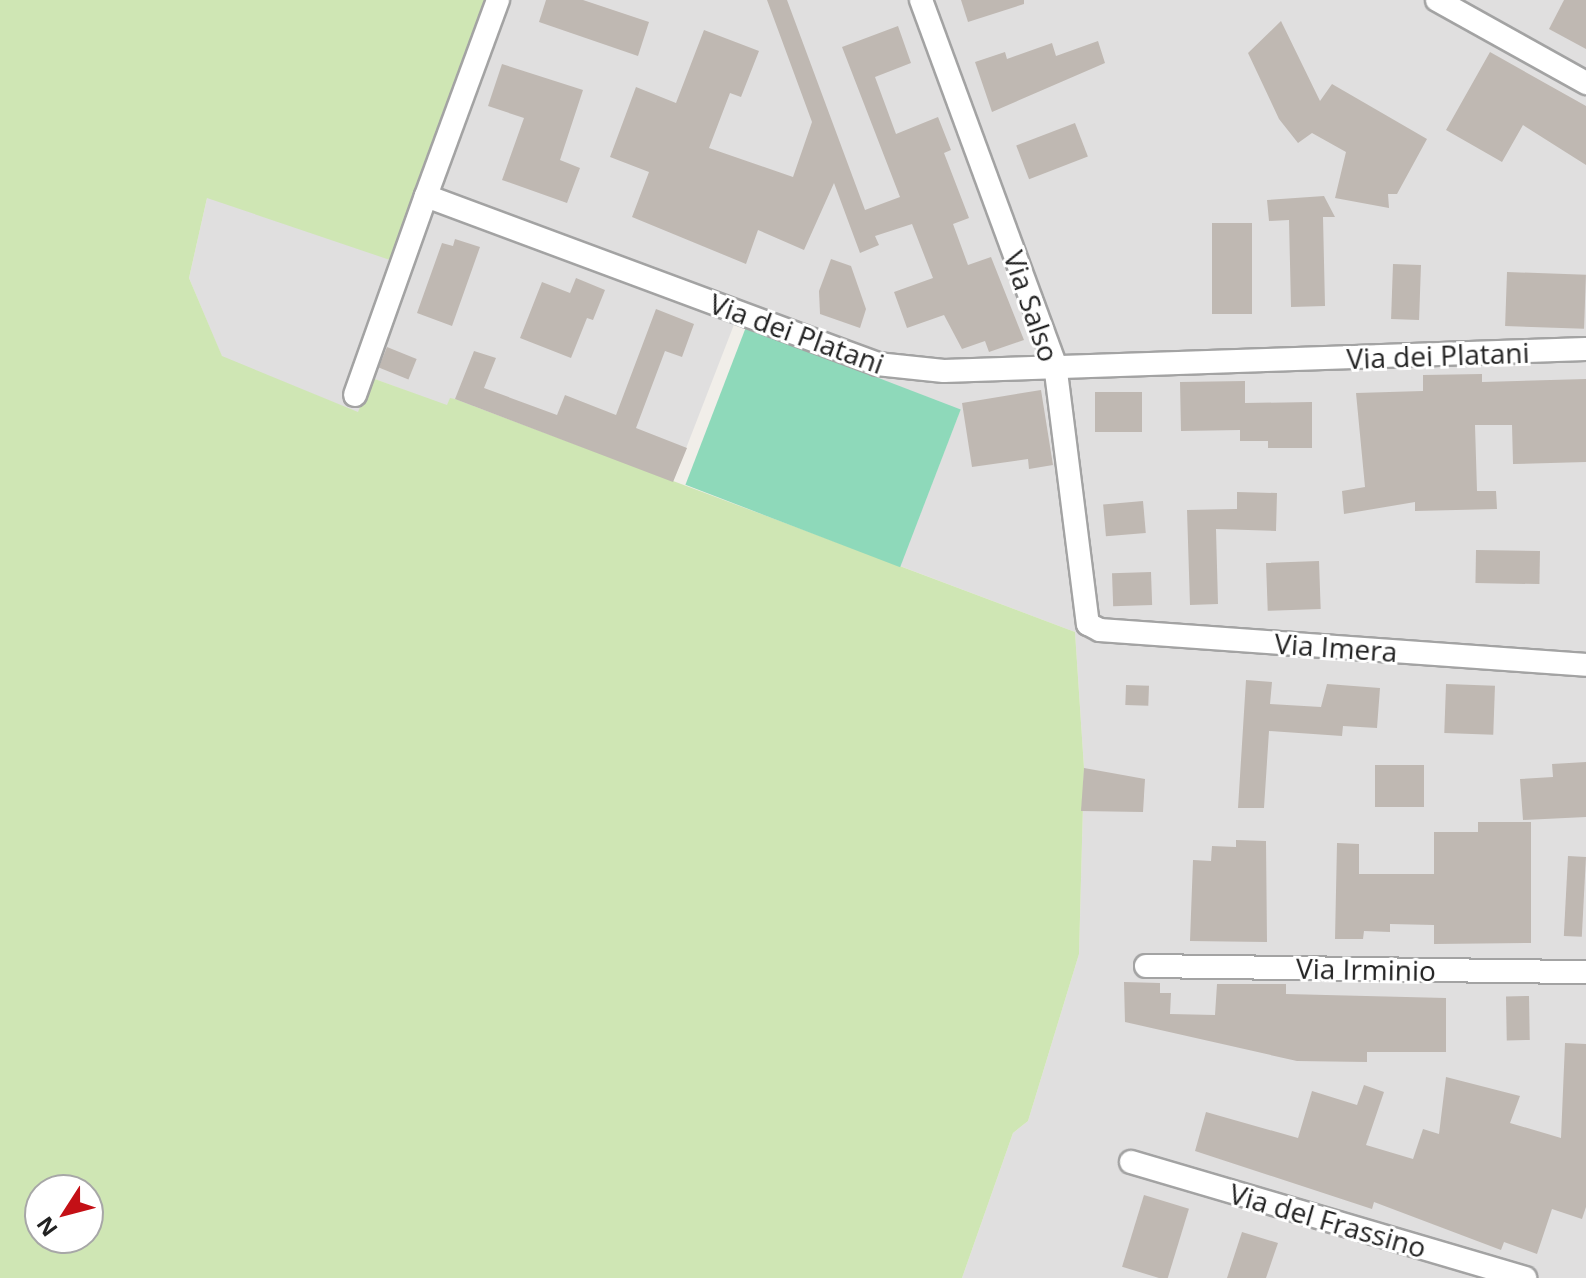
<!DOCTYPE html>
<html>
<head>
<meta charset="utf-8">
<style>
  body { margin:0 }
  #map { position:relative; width:1586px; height:1278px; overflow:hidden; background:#f1eee9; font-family:"Open Sans",sans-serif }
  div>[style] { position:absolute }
  .residential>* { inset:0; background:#e0dfdf }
  .grass>* { inset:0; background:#cfe6b4 }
  .pitch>* { inset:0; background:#8ed9ba; transform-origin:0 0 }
  .building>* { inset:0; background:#bfb8b2; transform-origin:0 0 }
  .roads { filter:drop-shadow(2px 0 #a3a3a3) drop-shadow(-2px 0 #a3a3a3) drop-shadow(0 2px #a3a3a3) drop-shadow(0 -2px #a3a3a3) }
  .street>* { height:22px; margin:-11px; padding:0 11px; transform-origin:11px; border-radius:11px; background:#fff }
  span { translate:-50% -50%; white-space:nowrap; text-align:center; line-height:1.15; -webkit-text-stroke:6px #fff; paint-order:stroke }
  .street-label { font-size:28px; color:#222 }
  .north { position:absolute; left:24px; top:1174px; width:80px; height:80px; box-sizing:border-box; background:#fff; border:2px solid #a7a7a7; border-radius:50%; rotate:234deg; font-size:22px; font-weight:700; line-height:32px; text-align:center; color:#222 }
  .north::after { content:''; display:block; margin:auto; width:28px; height:36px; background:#c41016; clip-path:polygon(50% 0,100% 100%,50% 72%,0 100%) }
</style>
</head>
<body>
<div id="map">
  <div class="residential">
    <i style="clip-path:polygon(486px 0,1586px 0,1586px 1278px,962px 1278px,1013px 1133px,1028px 1121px,1079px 954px,1084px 768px,1075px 632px,900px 566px,960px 411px,735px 322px,673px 482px,476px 406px,447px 406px,372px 378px,359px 413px,222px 357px,189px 278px,207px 198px)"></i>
  </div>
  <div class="grass">
    <i style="clip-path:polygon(evenodd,0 0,486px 0,393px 261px,207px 198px,189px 278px,222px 356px,358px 412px,372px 378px,447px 405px,450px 398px,455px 399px,1075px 632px,1084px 768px,1079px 954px,1028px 1121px,1013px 1133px,962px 1278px,0 1278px,0 0,40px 1190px,88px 1190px,88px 1238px,40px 1238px,40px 1190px)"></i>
  </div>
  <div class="pitch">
    <i style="left:746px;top:327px;width:230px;height:169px;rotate:21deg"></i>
  </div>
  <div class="building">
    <i style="clip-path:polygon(546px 0,583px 0,649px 22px,638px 56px,539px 22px)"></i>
    <i style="clip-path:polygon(767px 0,787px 0,865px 210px,900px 197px,842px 47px,898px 26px,911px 63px,875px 77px,896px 134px,938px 117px,951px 150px,944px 153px,969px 218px,953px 224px,968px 265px,991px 257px,1024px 340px,989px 352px,985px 341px,962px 349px,944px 315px,907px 328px,894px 292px,933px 278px,912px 224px,875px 236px,879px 245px,860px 253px,834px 183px,804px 250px,758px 230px,746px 264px,632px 217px,649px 172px,610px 157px,636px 87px,676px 103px,704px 30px,759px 51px,741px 97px,730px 93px,709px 148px,793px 177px,812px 122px)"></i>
    <i style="clip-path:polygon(961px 0,1024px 0,1024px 4px,968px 22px)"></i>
    <i style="clip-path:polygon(1564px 0,1586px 0,1586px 49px,1549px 29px)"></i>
    <i style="clip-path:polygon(1281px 21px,1320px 101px,1332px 84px,1427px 139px,1397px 194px,1388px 194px,1389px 208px,1335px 198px,1346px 152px,1312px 133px,1298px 143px,1279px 119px,1248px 53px)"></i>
    <i style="clip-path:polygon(1098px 41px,1105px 63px,992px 112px,975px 62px,1005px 52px,1007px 59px,1052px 43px,1056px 56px)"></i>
    <i style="clip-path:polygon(1490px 52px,1586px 106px,1586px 165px,1523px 125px,1502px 162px,1446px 130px)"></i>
    <i style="clip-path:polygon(502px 64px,583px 90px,560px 160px,580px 168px,567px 203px,502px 180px,524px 118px,488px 106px)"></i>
    <i style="left:1075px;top:123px;width:36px;height:63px;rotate:69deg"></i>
    <i style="clip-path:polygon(1324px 196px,1335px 217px,1323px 217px,1325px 306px,1291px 307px,1289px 220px,1269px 221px,1267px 200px)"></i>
    <i style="left:1212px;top:223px;width:40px;height:91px"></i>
    <i style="clip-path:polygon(455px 239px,480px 247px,452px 326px,417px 313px,442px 243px,453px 246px)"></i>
    <i style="clip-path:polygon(831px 259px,851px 266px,866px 309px,860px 328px,820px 314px,819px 291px)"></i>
    <i style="left:1393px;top:264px;width:28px;height:55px;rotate:2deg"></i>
    <i style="left:1507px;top:272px;width:79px;height:54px;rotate:2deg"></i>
    <i style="clip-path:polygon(576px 278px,605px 290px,593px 320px,587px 318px,571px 358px,520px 338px,542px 282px,570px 293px)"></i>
    <i style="clip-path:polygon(656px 309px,694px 324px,682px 357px,665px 351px,636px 428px,687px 448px,673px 482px,455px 399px,474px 351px,496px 358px,484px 388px,557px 415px,565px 395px,616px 415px)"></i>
    <i style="left:387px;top:347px;width:32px;height:22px;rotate:22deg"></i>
    <i style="clip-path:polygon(1482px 374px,1482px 382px,1586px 379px,1586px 462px,1513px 464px,1512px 425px,1475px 425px,1477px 491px,1496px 491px,1497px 509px,1415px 511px,1415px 502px,1344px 514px,1342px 491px,1365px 487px,1356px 393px,1423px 391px,1423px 375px)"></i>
    <i style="clip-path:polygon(1245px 381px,1245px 403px,1312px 402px,1312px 448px,1268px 448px,1268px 441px,1240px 441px,1240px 430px,1181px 431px,1180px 382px)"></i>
    <i style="clip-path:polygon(1041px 390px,1053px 465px,1029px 469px,1028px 459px,972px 467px,962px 403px)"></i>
    <i style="left:1095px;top:392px;width:47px;height:40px"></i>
    <i style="clip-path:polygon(1237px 492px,1277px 493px,1276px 531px,1216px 529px,1218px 604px,1190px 605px,1187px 510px,1237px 509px)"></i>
    <i style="left:1143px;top:501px;width:32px;height:40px;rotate:85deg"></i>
    <i style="left:1476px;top:550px;width:64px;height:33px;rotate:1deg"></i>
    <i style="left:1319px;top:561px;width:48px;height:53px;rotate:88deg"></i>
    <i style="left:1151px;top:572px;width:33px;height:39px;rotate:88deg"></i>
    <i style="clip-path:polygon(1246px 680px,1272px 682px,1270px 704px,1321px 707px,1327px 684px,1380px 688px,1377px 728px,1343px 726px,1342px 736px,1269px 731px,1264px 808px,1238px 808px)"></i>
    <i style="left:1446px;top:684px;width:49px;height:49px;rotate:2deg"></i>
    <i style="left:1126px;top:685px;width:23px;height:20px;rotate:2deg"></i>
    <i style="clip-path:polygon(1586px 762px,1586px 817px,1523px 820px,1520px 779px,1553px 777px,1552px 764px)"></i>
    <i style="left:1375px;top:765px;width:49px;height:42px"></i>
    <i style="clip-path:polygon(1084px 768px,1145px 779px,1143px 812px,1081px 811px)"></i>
    <i style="clip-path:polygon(1478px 822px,1531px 822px,1531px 943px,1434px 944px,1434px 925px,1390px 924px,1390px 932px,1364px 931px,1363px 939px,1335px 939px,1337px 843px,1359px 844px,1359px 874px,1434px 874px,1434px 832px,1478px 832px)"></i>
    <i style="clip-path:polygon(1236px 840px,1266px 841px,1267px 942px,1190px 941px,1193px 860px,1211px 861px,1212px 846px,1236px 847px)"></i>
    <i style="left:1568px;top:856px;width:18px;height:80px;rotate:3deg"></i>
    <i style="clip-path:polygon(1124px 982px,1160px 983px,1160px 993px,1171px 993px,1170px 1014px,1215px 1015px,1217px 984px,1286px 984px,1286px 994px,1446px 998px,1446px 1052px,1367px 1052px,1367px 1062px,1297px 1061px,1125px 1022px)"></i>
    <i style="left:1529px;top:996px;width:44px;height:23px;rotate:89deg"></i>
    <i style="clip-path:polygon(1565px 1043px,1586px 1044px,1586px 1207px,1582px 1219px,1552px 1209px,1537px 1254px,1504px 1242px,1501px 1250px,1374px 1202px,1372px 1209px,1195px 1151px,1206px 1112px,1298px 1138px,1312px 1091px,1357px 1105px,1364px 1085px,1384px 1092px,1366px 1145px,1413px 1159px,1423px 1129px,1439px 1134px,1446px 1077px,1520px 1096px,1510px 1123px,1561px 1138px)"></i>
    <i style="left:1144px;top:1195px;width:47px;height:75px;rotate:17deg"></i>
    <i style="clip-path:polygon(1242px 1232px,1278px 1243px,1266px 1278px,1227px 1278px)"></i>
  </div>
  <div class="roads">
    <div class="street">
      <i style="left:498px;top:0;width:209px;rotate:110.2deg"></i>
      <i style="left:426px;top:196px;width:481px;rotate:20.4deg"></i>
      <i style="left:877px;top:364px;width:67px;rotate:6deg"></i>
      <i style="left:944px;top:371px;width:642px;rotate:-1.96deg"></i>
      <i style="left:921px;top:0;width:388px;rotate:69.8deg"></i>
      <i style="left:1055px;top:364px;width:262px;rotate:82.8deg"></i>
      <i style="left:1088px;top:624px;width:13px;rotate:27deg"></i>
      <i style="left:1100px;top:630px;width:487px;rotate:4.1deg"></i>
      <i style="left:1437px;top:0;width:171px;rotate:29.1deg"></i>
      <i style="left:355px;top:395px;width:211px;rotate:-70.4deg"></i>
      <i style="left:1146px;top:966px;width:440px;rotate:0.8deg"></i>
      <i style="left:1131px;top:1162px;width:411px;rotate:16.4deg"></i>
    </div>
  </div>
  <div class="street-label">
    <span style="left:1032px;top:306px;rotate:71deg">Via Salso</span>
    <span style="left:797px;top:333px;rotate:20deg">Via dei Platani</span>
    <span style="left:1438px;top:355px;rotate:-2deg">Via dei Platani</span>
    <span style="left:1336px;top:647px;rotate:4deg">Via Imera</span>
    <span style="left:1366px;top:969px;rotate:1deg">Via Irminio</span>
    <span style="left:1328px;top:1220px;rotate:16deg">Via del Frassino</span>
  </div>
  <div class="north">N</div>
</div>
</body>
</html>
